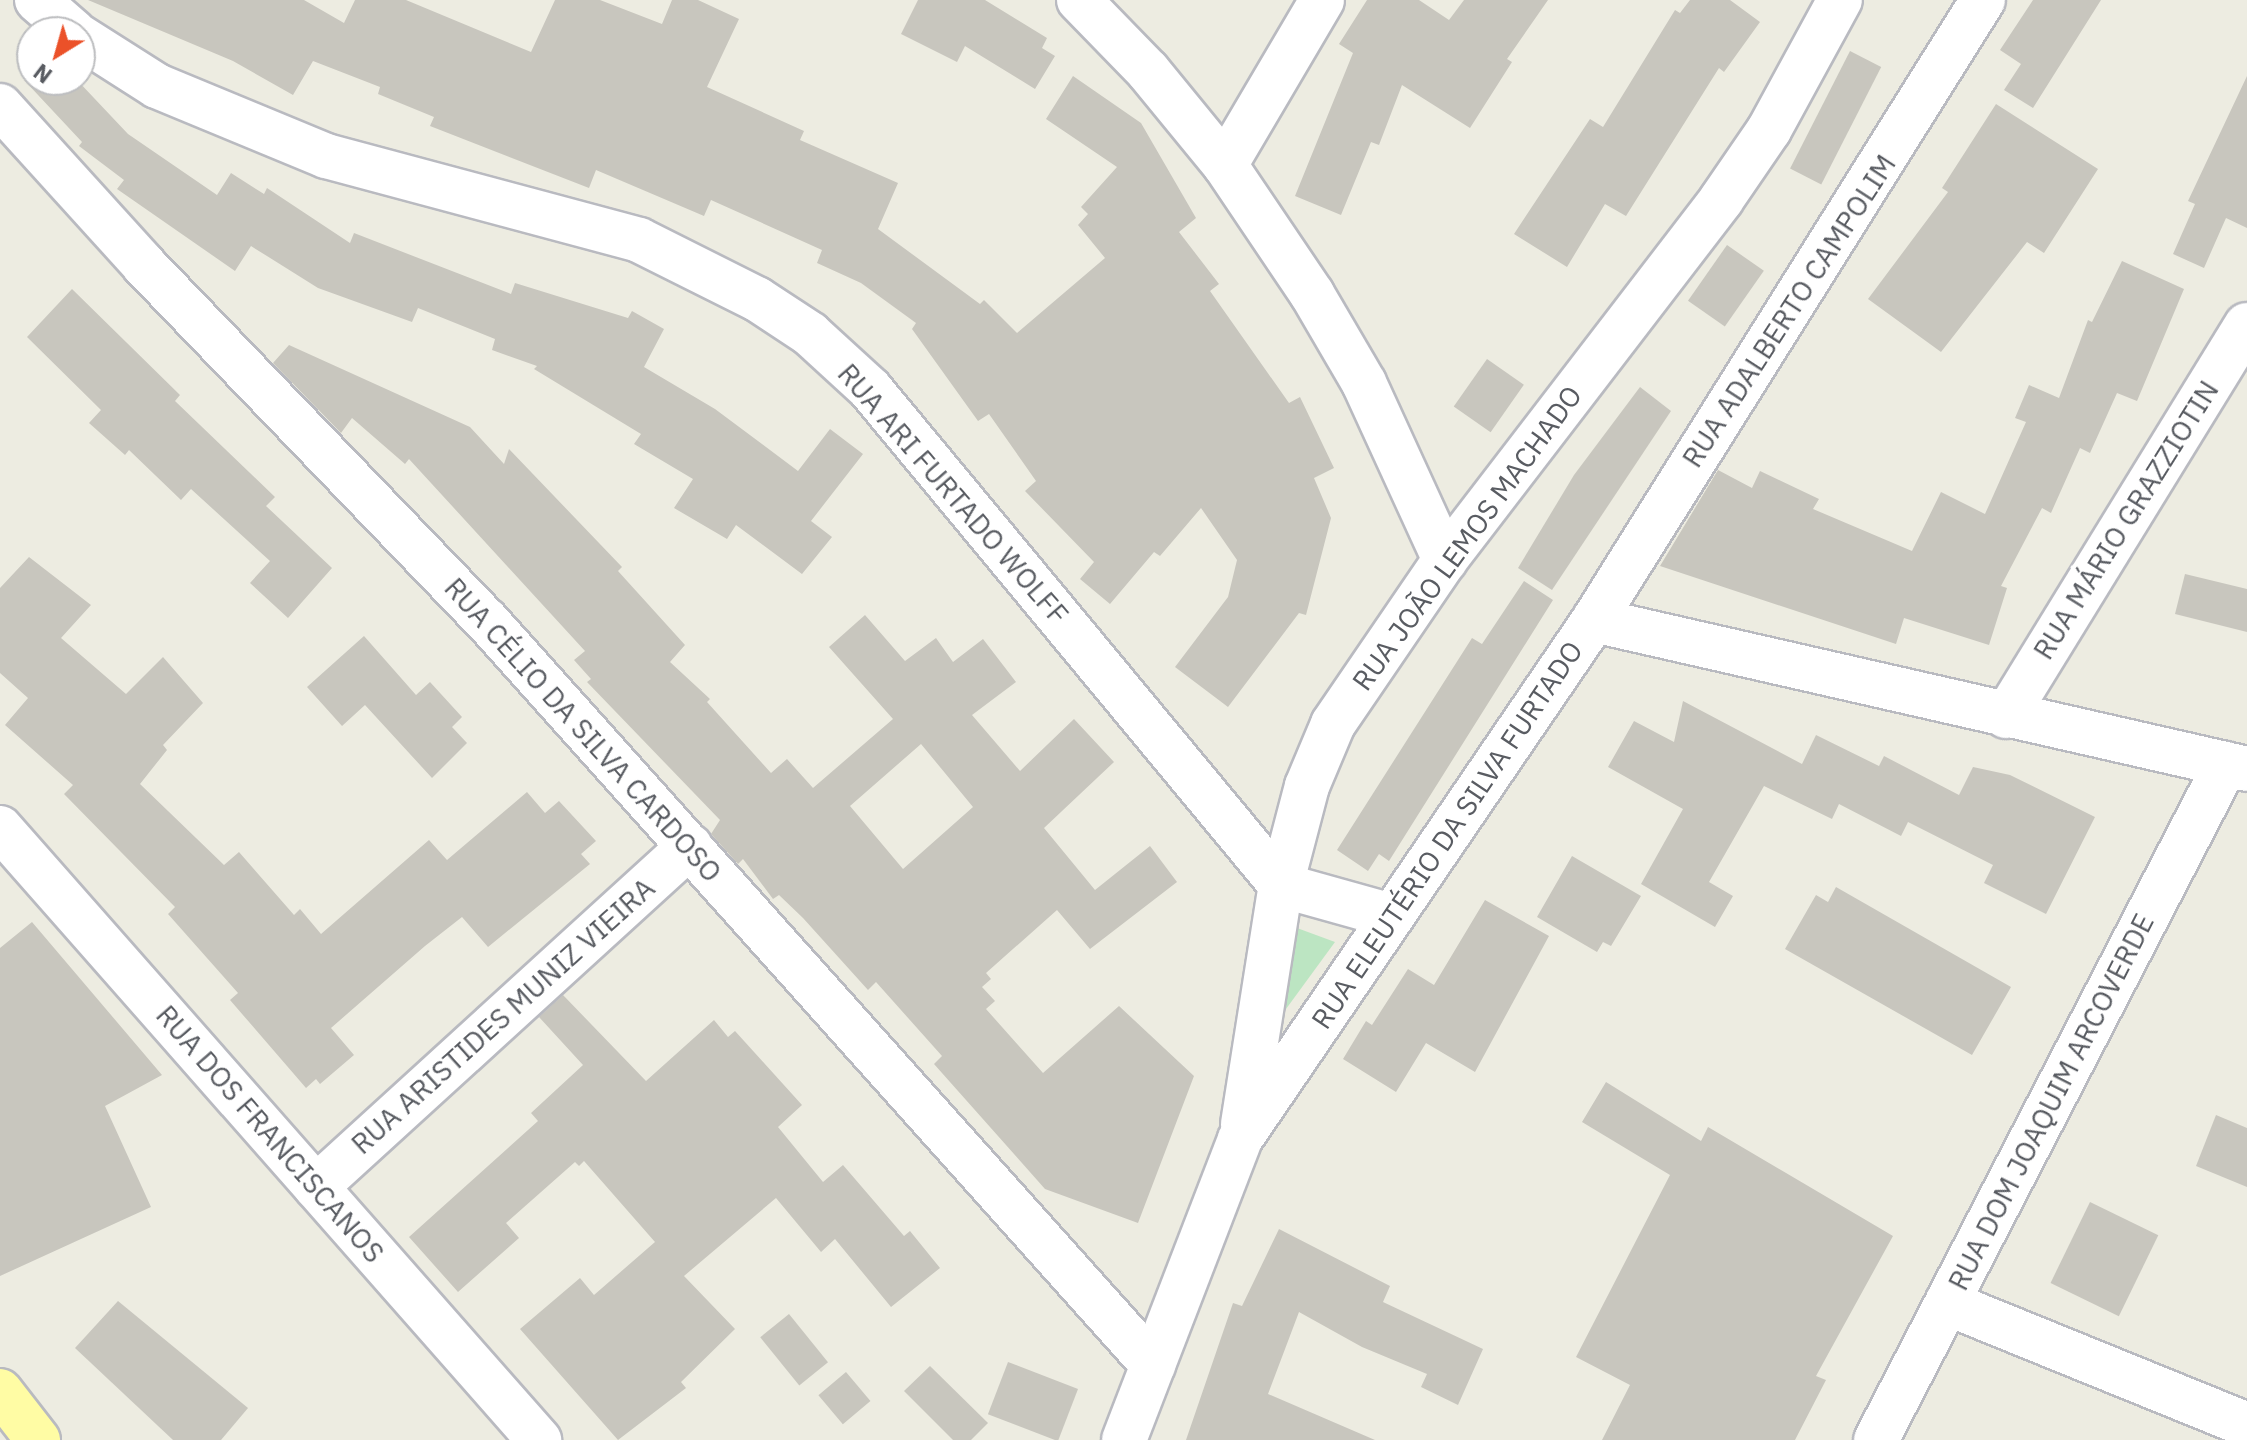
<!DOCTYPE html>
<html>
<head>
<meta charset="utf-8">
<style>
  body { margin:0 }
  #map { position:relative; width:2247px; height:1440px; overflow:hidden; background:#edece1; font-family:"IBM Plex Sans",sans-serif }
  div>[style] { position:absolute }
  .green>* { inset:0; background:#bce5c2 }
  .building>* { inset:0; background:#c8c6be; transform-origin:0 0 }
  .roads { filter:drop-shadow(2px 0 #b9bac0) drop-shadow(-2px 0 #b9bac0) drop-shadow(0 2px #b9bac0) drop-shadow(0 -2px #b9bac0) }
  .street>* { height:44px; margin:-22px; padding:0 22px; transform-origin:22px; border-radius:22px; background:#fff }
  .primary>* { height:44px; margin:-22px; padding:0 22px; transform-origin:22px; border-radius:22px; background:#fffca4 }
  span { translate:-50% -50%; white-space:nowrap; text-align:center; line-height:1.15; -webkit-text-stroke:8px #fff; paint-order:stroke }
  .street-label { font-size:28px; color:#595c62 }
  .north { position:absolute; left:16px; top:16px; width:80px; height:80px; box-sizing:border-box; background:#fff; border:2px solid #bdbec0; border-radius:50%; rotate:217deg; font-size:22px; font-weight:700; line-height:32px; text-align:center; color:#595c62 }
  .north::after { content:''; display:block; margin:auto; width:28px; height:36px; background:#eb5129; clip-path:polygon(50% 0,100% 100%,50% 72%,0 100%) }
</style>
</head>
<body>
<div id="map">
  <div class="green">
    <i style="clip-path:polygon(1297px 928px,1335px 942px,1267px 1035px)"></i>
  </div>
  <div class="building">
    <i style="clip-path:polygon(88px 0,304px 0,344px 23px,355px 0,406px 0,531px 52px,555px 0,600px 0,662px 24px,672px 0,698px 0,739px 19px,707px 87px,804px 131px,800px 140px,898px 183px,878px 229px,980px 304px,984px 300px,1017px 333px,1105px 258px,1078px 225px,1088px 214px,1081px 207px,1117px 167px,1046px 119px,1073px 76px,1141px 123px,1196px 218px,1179px 232px,1219px 284px,1210px 291px,1289px 403px,1300px 397px,1334px 468px,1314px 478px,1331px 518px,1306px 615px,1299px 613px,1228px 707px,1175px 667px,1228px 597px,1237px 560px,1201px 508px,1160px 556px,1154px 552px,1110px 604px,1080px 579px,1094px 562px,1025px 491px,1036px 481px,989px 414px,978px 421px,912px 329px,916px 323px,861px 283px,817px 263px,822px 250px,711px 200px,704px 216px,596px 170px,589px 188px,430px 126px,434px 117px,378px 94px,380px 87px,313px 61px,293px 95px,233px 61px)"></i>
    <i style="clip-path:polygon(918px 0,985px 0,1047px 38px,1042px 48px,1055px 56px,1035px 89px,965px 46px,957px 62px,901px 34px)"></i>
    <i style="clip-path:polygon(1367px 0,1419px 0,1449px 20px,1464px 0,1548px 0,1507px 59px,1512px 62px,1470px 128px,1402px 85px,1379px 145px,1371px 142px,1341px 215px,1295px 196px,1353px 53px,1339px 44px)"></i>
    <i style="clip-path:polygon(1690px 0,1730px 0,1760px 22px,1724px 72px,1719px 68px,1626px 216px,1605px 204px,1567px 267px,1514px 234px,1590px 119px,1603px 127px,1675px 10px,1680px 13px)"></i>
    <i style="clip-path:polygon(2033px 0,2101px 0,2033px 108px,2004px 90px,2021px 64px,2000px 50px)"></i>
    <i style="left:1850px;top:51px;width:35px;height:132px;rotate:27deg"></i>
    <i style="clip-path:polygon(2247px 76px,2247px 228px,2226px 218px,2204px 268px,2173px 254px,2195px 204px,2188px 201px)"></i>
    <i style="clip-path:polygon(24px 80px,77px 80px,128px 134px,217px 195px,231px 173px,264px 194px,267px 188px,350px 243px,354px 233px,511px 294px,515px 283px,628px 318px,632px 311px,664px 329px,644px 367px,715px 409px,798px 471px,830px 429px,863px 454px,811px 521px,832px 537px,802px 574px,736px 525px,727px 539px,674px 508px,693px 479px,634px 444px,641px 434px,534px 369px,537px 366px,492px 350px,495px 339px,418px 308px,412px 322px,318px 288px,251px 246px,235px 271px,117px 189px,124px 180px,79px 146px,82px 142px)"></i>
    <i style="clip-path:polygon(1996px 104px,2098px 169px,2044px 253px,2027px 242px,1941px 352px,1868px 299px,1948px 192px,1942px 188px)"></i>
    <i style="left:1727px;top:245px;width:45px;height:68px;rotate:35deg"></i>
    <i style="clip-path:polygon(2122px 261px,2184px 289px,2137px 401px,2117px 393px,2090px 453px,2080px 448px,2051px 513px,2042px 508px,2001px 586px,2007px 588px,1989px 645px,1904px 618px,1896px 644px,1660px 566px,1718px 470px,1752px 488px,1760px 471px,1819px 499px,1813px 509px,1912px 551px,1941px 492px,1985px 514px,2026px 422px,2015px 418px,2029px 385px,2059px 398px,2088px 320px,2092px 322px)"></i>
    <i style="clip-path:polygon(72px 289px,180px 395px,175px 401px,275px 497px,266px 506px,332px 568px,288px 618px,250px 583px,270px 561px,191px 489px,181px 500px,129px 450px,125px 455px,89px 423px,101px 410px,27px 337px)"></i>
    <i style="clip-path:polygon(evenodd,289px 345px,470px 427px,504px 464px,509px 449px,622px 567px,618px 571px,685px 645px,670px 662px,710px 699px,707px 702px,771px 773px,787px 759px,813px 788px,893px 719px,829px 647px,865px 615px,905px 661px,936px 638px,953px 662px,983px 639px,1016px 682px,972px 715px,1020px 771px,1074px 719px,1114px 762px,1044px 828px,1095px 890px,1150px 846px,1177px 882px,1090px 949px,1057px 910px,986px 973px,991px 979px,982px 987px,995px 1001px,986px 1009px,1043px 1073px,1119px 1006px,1194px 1076px,1138px 1223px,1045px 1189px,934px 1064px,942px 1056px,876px 982px,868px 990px,803px 918px,779px 895px,773px 899px,743px 859px,738px 864px,711px 834px,720px 820px,587px 682px,591px 679px,574px 660px,585px 651px,409px 459px,405px 464px,352px 418px,341px 433px,273px 363px,289px 345px,921px 744px,973px 807px,903px 869px,850px 806px,921px 744px)"></i>
    <i style="left:1487px;top:359px;width:45px;height:58px;rotate:35deg"></i>
    <i style="clip-path:polygon(1640px 387px,1671px 411px,1552px 590px,1518px 568px,1574px 475px)"></i>
    <i style="clip-path:polygon(29px 557px,91px 605px,61px 638px,126px 694px,163px 657px,203px 703px,163px 745px,167px 750px,140px 784px,224px 865px,239px 852px,294px 915px,300px 909px,321px 934px,429px 840px,447px 860px,527px 792px,545px 813px,559px 801px,596px 841px,581px 854px,590px 864px,488px 947px,462px 917px,425px 946px,331px 1028px,354px 1055px,320px 1084px,316px 1079px,306px 1088px,230px 1000px,238px 993px,168px 914px,175px 907px,64px 794px,73px 785px,5px 725px,28px 698px,0 673px,0 588px)"></i>
    <i style="clip-path:polygon(2185px 574px,2247px 589px,2247px 632px,2175px 614px)"></i>
    <i style="clip-path:polygon(1524px 581px,1553px 600px,1389px 861px,1379px 854px,1368px 871px,1337px 850px,1472px 638px,1482px 644px)"></i>
    <i style="clip-path:polygon(364px 636px,416px 695px,430px 682px,462px 717px,452px 727px,467px 743px,432px 778px,365px 705px,342px 726px,307px 687px)"></i>
    <i style="clip-path:polygon(1683px 701px,1802px 764px,1816px 735px,1879px 766px,1884px 756px,1959px 795px,1973px 767px,2010px 775px,2095px 817px,2046px 914px,1984px 883px,1993px 865px,1908px 822px,1901px 836px,1839px 804px,1832px 819px,1764px 786px,1709px 882px,1733px 896px,1715px 927px,1641px 884px,1683px 809px,1608px 767px,1634px 721px,1674px 742px)"></i>
    <i style="clip-path:polygon(1572px 856px,1641px 896px,1611px 946px,1603px 942px,1597px 952px,1537px 917px)"></i>
    <i style="clip-path:polygon(1836px 887px,2011px 987px,1972px 1055px,1785px 949px,1816px 895px,1828px 902px)"></i>
    <i style="clip-path:polygon(1485px 900px,1549px 936px,1475px 1072px,1426px 1043px,1396px 1092px,1343px 1059px,1366px 1021px,1372px 1025px,1408px 969px,1434px 985px)"></i>
    <i style="clip-path:polygon(32px 922px,162px 1075px,105px 1106px,151px 1207px,0 1276px,0 948px)"></i>
    <i style="clip-path:polygon(563px 995px,646px 1081px,714px 1020px,728px 1037px,735px 1031px,802px 1105px,778px 1127px,823px 1182px,843px 1165px,904px 1236px,910px 1231px,940px 1268px,891px 1307px,835px 1239px,821px 1252px,776px 1198px,684px 1276px,735px 1329px,681px 1382px,686px 1388px,618px 1440px,520px 1329px,580px 1278px,594px 1295px,655px 1242px,584px 1161px,579px 1166px,575px 1162px,506px 1223px,519px 1238px,458px 1292px,409px 1237px,538px 1121px,531px 1113px,583px 1065px,539px 1017px)"></i>
    <i style="clip-path:polygon(1606px 1082px,1701px 1141px,1708px 1127px,1893px 1236px,1816px 1376px,1826px 1380px,1795px 1440px,1602px 1440px,1630px 1385px,1576px 1357px,1670px 1175px,1582px 1122px)"></i>
    <i style="clip-path:polygon(2216px 1115px,2247px 1128px,2247px 1187px,2196px 1166px)"></i>
    <i style="left:2090px;top:1202px;width:76px;height:90px;rotate:26deg"></i>
    <i style="clip-path:polygon(1279px 1229px,1390px 1286px,1383px 1302px,1483px 1349px,1458px 1405px,1421px 1387px,1427px 1374px,1362px 1347px,1299px 1312px,1268px 1394px,1375px 1440px,1186px 1440px,1233px 1303px,1242px 1306px)"></i>
    <i style="clip-path:polygon(118px 1301px,248px 1408px,221px 1440px,173px 1440px,75px 1348px)"></i>
    <i style="left:789px;top:1314px;width:62px;height:37px;rotate:51deg"></i>
    <i style="left:1008px;top:1362px;width:75px;height:56px;rotate:21deg"></i>
    <i style="clip-path:polygon(930px 1366px,988px 1423px,971px 1440px,953px 1440px,904px 1391px)"></i>
    <i style="left:846px;top:1372px;width:38px;height:36px;rotate:50deg"></i>
  </div>
  <div class="roads">
    <div class="street">
      <i style="left:37px;top:0;width:49px;rotate:40.9deg"></i>
      <i style="left:1079px;top:0;width:99px;rotate:45.8deg"></i>
      <i style="left:1148px;top:71px;width:122px;rotate:50.7deg"></i>
      <i style="left:1225px;top:165px;width:156px;rotate:56deg"></i>
      <i style="left:1312px;top:294px;width:103px;rotate:59.7deg"></i>
      <i style="left:1364px;top:383px;width:195px;rotate:65.4deg"></i>
      <i style="left:80px;top:37px;width:91px;rotate:32.5deg"></i>
      <i style="left:157px;top:86px;width:183px;rotate:22.5deg"></i>
      <i style="left:326px;top:156px;width:324px;rotate:15deg"></i>
      <i style="left:639px;top:240px;width:132px;rotate:26.6deg"></i>
      <i style="left:757px;top:299px;width:64px;rotate:33.4deg"></i>
      <i style="left:810px;top:334px;width:81px;rotate:42.5deg"></i>
      <i style="left:870px;top:389px;width:644px;rotate:50.35deg"></i>
      <i style="left:1281px;top:885px;width:115px;rotate:15.6deg"></i>
      <i style="left:0;top:106px;width:215px;rotate:47.8deg"></i>
      <i style="left:144px;top:265px;width:493px;rotate:46.1deg"></i>
      <i style="left:486px;top:620px;width:1000px;rotate:48.16deg"></i>
      <i style="left:1225px;top:165px;width:191px;rotate:-59.5deg"></i>
      <i style="left:1594px;top:620px;width:732px;rotate:-57.9deg"></i>
      <i style="left:2006px;top:716px;width:459px;rotate:-58.4deg"></i>
      <i style="left:0;top:828px;width:816px;rotate:48.63deg"></i>
      <i style="left:1243px;top:1124px;width:242px;rotate:-81deg"></i>
      <i style="left:1281px;top:885px;width:102px;rotate:-75.3deg"></i>
      <i style="left:1307px;top:786px;width:67px;rotate:-67.2deg"></i>
      <i style="left:1333px;top:724px;width:199px;rotate:-55.7deg"></i>
      <i style="left:1445px;top:560px;width:454px;rotate:-52.5deg"></i>
      <i style="left:1721px;top:200px;width:85px;rotate:-55.6deg"></i>
      <i style="left:1769px;top:130px;width:148px;rotate:-61.4deg"></i>
      <i style="left:316px;top:1187px;width:506px;rotate:-42.36deg"></i>
      <i style="left:1947px;top:1303px;width:324px;rotate:22.1deg"></i>
      <i style="left:1124px;top:1440px;width:323px;rotate:-68.9deg"></i>
      <i style="left:1240px;top:1139px;width:628px;rotate:-55.7deg"></i>
      <i style="left:1594px;top:620px;width:670px;rotate:12.85deg"></i>
      <i style="left:1876px;top:1440px;width:761px;rotate:-62.63deg"></i>
    </div>
    <div class="primary">
      <i style="left:0;top:1391px;width:62px;rotate:52.2deg"></i>
    </div>
  </div>
  <div class="street-label">
    <span style="left:1789px;top:311px;rotate:-57deg">RUA ADALBERTO CAMPOLIM</span>
    <span style="left:953px;top:494px;rotate:49deg">RUA ARI FURTADO WOLFF</span>
    <span style="left:2126px;top:520px;rotate:-58deg">RUA MÁRIO GRAZZIOTIN</span>
    <span style="left:1467px;top:538px;rotate:-54deg">RUA JOÃO LEMOS MACHADO</span>
    <span style="left:583px;top:730px;rotate:48deg">RUA CÉLIO DA SILVA CARDOSO</span>
    <span style="left:1447px;top:835px;rotate:-56deg">RUA ELEUTÉRIO DA SILVA FURTADO</span>
    <span style="left:503px;top:1016px;rotate:-42deg">RUA ARISTIDES MUNIZ VIEIRA</span>
    <span style="left:2051px;top:1102px;rotate:-63deg">RUA DOM JOAQUIM ARCOVERDE</span>
    <span style="left:270px;top:1134px;rotate:49deg">RUA DOS FRANCISCANOS</span>
  </div>
  <div class="north">N</div>
</div>
</body>
</html>
